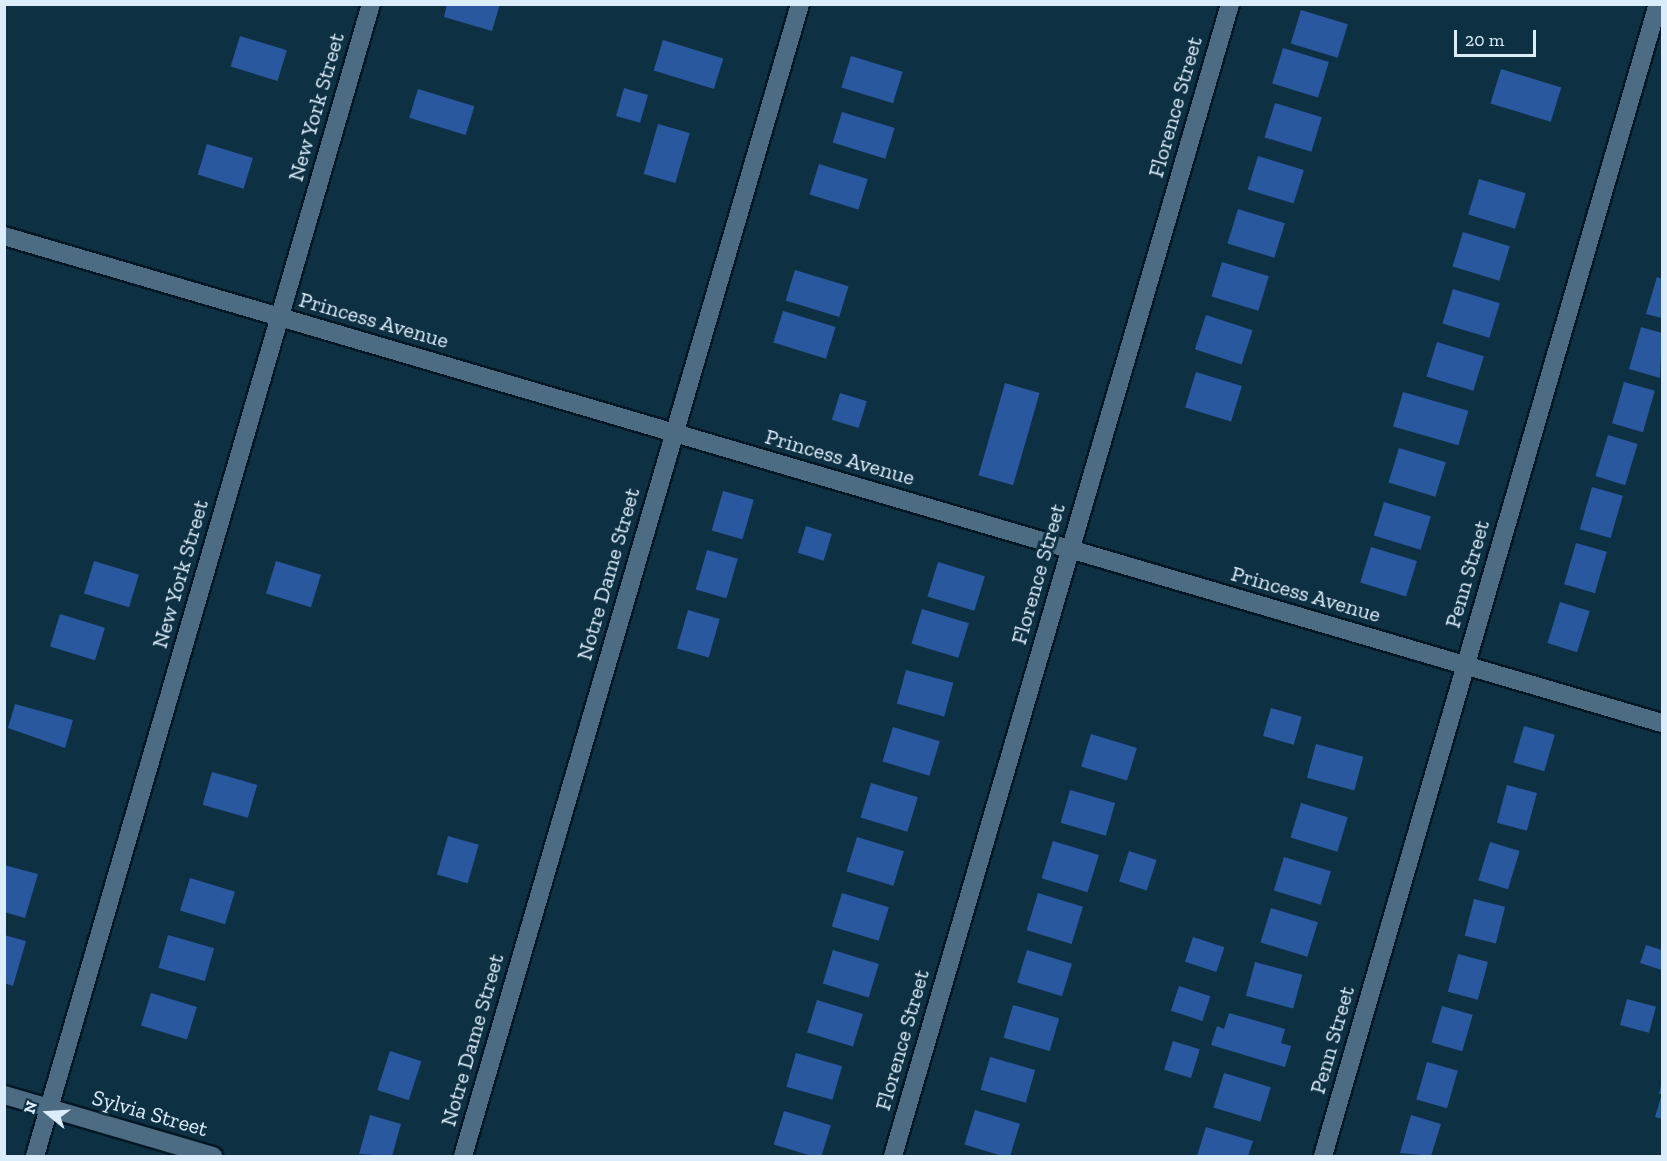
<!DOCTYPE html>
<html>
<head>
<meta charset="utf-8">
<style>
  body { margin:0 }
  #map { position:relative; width:1667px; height:1161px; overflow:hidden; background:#0e3043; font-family:"Zilla Slab",serif }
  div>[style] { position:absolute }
  .building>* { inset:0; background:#29589f; transform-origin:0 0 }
  .roads { filter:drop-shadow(2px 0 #011725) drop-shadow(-2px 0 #011725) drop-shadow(0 2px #011725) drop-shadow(0 -2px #011725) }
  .minor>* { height:18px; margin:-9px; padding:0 9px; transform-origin:9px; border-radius:9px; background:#4b6c82 }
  span { translate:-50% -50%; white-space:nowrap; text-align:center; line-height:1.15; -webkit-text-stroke:6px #0e3043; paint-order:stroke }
  .street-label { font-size:22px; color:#dbedfa }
  .frame { position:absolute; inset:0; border:6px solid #dbedfa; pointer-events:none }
  .north { position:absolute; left:18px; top:1083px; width:60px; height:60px; -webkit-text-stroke:4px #0e3043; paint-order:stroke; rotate:288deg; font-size:16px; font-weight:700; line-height:24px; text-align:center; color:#dbedfa }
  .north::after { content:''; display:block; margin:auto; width:21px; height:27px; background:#dbedfa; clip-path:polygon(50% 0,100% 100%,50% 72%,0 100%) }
  .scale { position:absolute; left:1454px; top:30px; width:82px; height:27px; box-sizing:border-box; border:3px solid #dbedfa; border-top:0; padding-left:8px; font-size:18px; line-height:21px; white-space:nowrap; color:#dbedfa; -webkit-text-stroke:4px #0e3043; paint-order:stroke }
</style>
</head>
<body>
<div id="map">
  <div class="building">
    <i style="clip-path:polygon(447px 4px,500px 4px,492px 31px,444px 17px)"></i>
    <i style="left:1301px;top:10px;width:49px;height:35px;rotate:17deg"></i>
    <i style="left:240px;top:36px;width:49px;height:32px;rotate:17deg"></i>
    <i style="left:663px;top:40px;width:63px;height:32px;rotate:17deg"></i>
    <i style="left:1283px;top:48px;width:48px;height:37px;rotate:17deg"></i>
    <i style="left:851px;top:56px;width:54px;height:33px;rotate:17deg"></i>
    <i style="left:1501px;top:69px;width:63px;height:36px;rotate:17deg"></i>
    <i style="left:624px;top:88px;width:25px;height:29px;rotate:16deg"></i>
    <i style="left:418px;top:89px;width:59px;height:30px;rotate:17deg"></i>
    <i style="left:1275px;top:103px;width:49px;height:36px;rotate:17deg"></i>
    <i style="left:842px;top:112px;width:55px;height:32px;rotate:17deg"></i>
    <i style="left:658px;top:124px;width:33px;height:52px;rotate:16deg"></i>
    <i style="left:207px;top:144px;width:48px;height:32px;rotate:17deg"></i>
    <i style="left:1258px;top:156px;width:48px;height:35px;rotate:17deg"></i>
    <i style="left:819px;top:164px;width:51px;height:32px;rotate:17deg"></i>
    <i style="left:1479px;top:179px;width:49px;height:37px;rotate:17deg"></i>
    <i style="left:1238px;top:209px;width:49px;height:36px;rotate:17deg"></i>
    <i style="left:1463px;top:232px;width:49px;height:36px;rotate:17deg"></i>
    <i style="left:1222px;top:262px;width:49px;height:36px;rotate:17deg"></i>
    <i style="left:795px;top:270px;width:56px;height:32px;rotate:17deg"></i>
    <i style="clip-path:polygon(1657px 277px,1662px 279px,1662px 318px,1646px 314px)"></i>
    <i style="left:1453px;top:289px;width:49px;height:36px;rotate:17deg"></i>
    <i style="left:783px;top:311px;width:55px;height:33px;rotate:17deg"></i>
    <i style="left:1206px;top:315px;width:49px;height:36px;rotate:18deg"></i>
    <i style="clip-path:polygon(1641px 327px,1662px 333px,1660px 378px,1629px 369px)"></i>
    <i style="left:1437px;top:342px;width:49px;height:36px;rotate:17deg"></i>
    <i style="left:1196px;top:372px;width:48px;height:37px;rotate:17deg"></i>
    <i style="left:1624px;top:382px;width:32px;height:43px;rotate:16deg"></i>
    <i style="left:1005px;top:383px;width:36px;height:96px;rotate:16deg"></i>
    <i style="left:1403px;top:392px;width:68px;height:36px;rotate:16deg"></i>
    <i style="left:840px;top:393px;width:28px;height:28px;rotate:17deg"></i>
    <i style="left:1608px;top:435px;width:31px;height:43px;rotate:17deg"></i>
    <i style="left:1399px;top:448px;width:49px;height:36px;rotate:17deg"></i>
    <i style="left:1592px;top:487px;width:32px;height:44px;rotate:16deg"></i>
    <i style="left:723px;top:491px;width:32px;height:41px;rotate:16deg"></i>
    <i style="left:1384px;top:502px;width:49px;height:35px;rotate:17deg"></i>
    <i style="left:806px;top:526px;width:27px;height:28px;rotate:17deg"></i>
    <i style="left:1576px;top:543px;width:32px;height:43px;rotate:16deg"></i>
    <i style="left:1371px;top:547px;width:48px;height:37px;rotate:17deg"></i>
    <i style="left:707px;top:550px;width:32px;height:41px;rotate:16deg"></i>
    <i style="left:94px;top:561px;width:47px;height:34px;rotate:17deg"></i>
    <i style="left:276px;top:561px;width:47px;height:34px;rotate:17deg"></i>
    <i style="left:938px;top:562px;width:49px;height:36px;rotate:17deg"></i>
    <i style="left:1560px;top:602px;width:31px;height:43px;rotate:17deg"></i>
    <i style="left:922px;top:609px;width:49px;height:36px;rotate:17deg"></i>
    <i style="left:688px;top:610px;width:33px;height:40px;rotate:16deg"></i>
    <i style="left:60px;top:614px;width:47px;height:34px;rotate:17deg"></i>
    <i style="left:906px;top:670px;width:49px;height:35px;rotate:15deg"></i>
    <i style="clip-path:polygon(15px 704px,73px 720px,65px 748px,8px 728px)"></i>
    <i style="left:1271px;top:708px;width:32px;height:29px;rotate:16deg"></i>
    <i style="left:1524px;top:726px;width:32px;height:38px;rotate:16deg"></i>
    <i style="left:893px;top:727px;width:49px;height:36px;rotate:17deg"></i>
    <i style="left:1091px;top:734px;width:48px;height:34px;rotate:17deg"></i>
    <i style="left:1316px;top:744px;width:49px;height:35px;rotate:15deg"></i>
    <i style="left:212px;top:772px;width:47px;height:34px;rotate:16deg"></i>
    <i style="left:871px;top:783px;width:49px;height:36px;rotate:17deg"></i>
    <i style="left:1507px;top:785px;width:31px;height:39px;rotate:15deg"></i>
    <i style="left:1070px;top:790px;width:47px;height:34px;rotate:16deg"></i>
    <i style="left:1301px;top:803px;width:49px;height:36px;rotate:17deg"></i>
    <i style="left:448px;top:836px;width:32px;height:40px;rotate:16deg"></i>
    <i style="left:857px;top:837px;width:49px;height:36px;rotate:17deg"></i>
    <i style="left:1053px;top:841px;width:48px;height:39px;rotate:17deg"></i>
    <i style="left:1490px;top:842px;width:31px;height:40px;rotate:17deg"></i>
    <i style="left:1129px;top:851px;width:29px;height:32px;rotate:18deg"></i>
    <i style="left:1284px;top:857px;width:49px;height:35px;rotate:17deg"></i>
    <i style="clip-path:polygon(4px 865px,38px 874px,25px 918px,4px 912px)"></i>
    <i style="left:190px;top:878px;width:47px;height:34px;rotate:17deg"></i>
    <i style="left:842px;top:893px;width:49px;height:35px;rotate:17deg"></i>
    <i style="left:1038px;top:893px;width:47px;height:39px;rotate:17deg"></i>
    <i style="left:1474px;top:899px;width:32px;height:38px;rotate:14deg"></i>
    <i style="left:1271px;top:908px;width:49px;height:36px;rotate:17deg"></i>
    <i style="clip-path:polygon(4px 935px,26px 941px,13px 986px,4px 983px)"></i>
    <i style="left:168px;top:935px;width:48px;height:34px;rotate:16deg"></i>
    <i style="left:1193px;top:937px;width:33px;height:26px;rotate:18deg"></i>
    <i style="clip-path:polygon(1646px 945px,1662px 950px,1662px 970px,1640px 963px)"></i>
    <i style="left:833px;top:950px;width:48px;height:35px;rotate:17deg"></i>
    <i style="left:1027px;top:950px;width:47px;height:34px;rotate:17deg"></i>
    <i style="left:1458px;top:954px;width:31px;height:39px;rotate:15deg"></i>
    <i style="left:1255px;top:962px;width:49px;height:35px;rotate:15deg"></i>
    <i style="left:1179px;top:986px;width:33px;height:26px;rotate:18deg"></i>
    <i style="left:151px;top:993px;width:48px;height:34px;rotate:17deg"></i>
    <i style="left:1627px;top:999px;width:30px;height:27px;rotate:15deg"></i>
    <i style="left:817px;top:1000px;width:48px;height:34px;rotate:17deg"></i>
    <i style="left:1013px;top:1005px;width:48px;height:34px;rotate:16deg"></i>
    <i style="left:1442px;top:1006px;width:32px;height:38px;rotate:16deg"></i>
    <i style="clip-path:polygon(1229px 1013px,1285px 1029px,1281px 1043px,1291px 1046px,1285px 1067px,1211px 1045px,1217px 1026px,1224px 1029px)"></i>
    <i style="left:1173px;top:1041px;width:28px;height:30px;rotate:17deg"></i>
    <i style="left:390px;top:1051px;width:33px;height:41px;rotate:18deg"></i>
    <i style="left:796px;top:1053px;width:48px;height:35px;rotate:16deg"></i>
    <i style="left:990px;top:1057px;width:47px;height:34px;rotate:16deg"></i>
    <i style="left:1427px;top:1062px;width:32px;height:39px;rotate:16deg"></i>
    <i style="left:1224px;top:1073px;width:49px;height:36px;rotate:17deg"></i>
    <i style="clip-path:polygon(1662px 1082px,1662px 1119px,1655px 1117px,1662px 1094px,1659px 1094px)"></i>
    <i style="left:975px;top:1110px;width:47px;height:36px;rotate:17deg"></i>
    <i style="left:784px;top:1111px;width:49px;height:35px;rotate:17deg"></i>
    <i style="clip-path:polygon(370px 1115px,401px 1124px,392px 1156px,359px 1154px)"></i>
    <i style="clip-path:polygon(1411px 1115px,1441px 1124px,1431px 1156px,1400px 1153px)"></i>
    <i style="clip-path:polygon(1206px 1127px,1253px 1141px,1248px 1156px,1197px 1156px)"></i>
  </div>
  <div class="roads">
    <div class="minor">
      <i style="left:4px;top:236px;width:1728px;rotate:16.37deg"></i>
      <i style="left:4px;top:1095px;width:218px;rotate:16.3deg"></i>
      <i style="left:35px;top:1156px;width:1200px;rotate:-73.74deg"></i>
      <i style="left:463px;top:1156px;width:1200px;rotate:-73.69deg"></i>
      <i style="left:893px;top:1156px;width:1200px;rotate:-73.69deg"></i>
      <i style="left:1323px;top:1156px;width:1200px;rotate:-73.79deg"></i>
    </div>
  </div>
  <div class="street-label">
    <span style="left:316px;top:107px;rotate:-74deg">New York Street</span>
    <span style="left:1175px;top:107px;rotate:-74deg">Florence Street</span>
    <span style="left:374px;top:320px;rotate:16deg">Princess Avenue</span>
    <span style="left:840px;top:457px;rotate:16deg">Princess Avenue</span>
    <span style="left:180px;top:574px;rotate:-74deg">New York Street</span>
    <span style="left:608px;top:574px;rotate:-74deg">Notre Dame Street</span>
    <span style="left:1038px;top:574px;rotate:-74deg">Florence Street</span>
    <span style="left:1467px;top:574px;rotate:-74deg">Penn Street</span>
    <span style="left:1306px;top:594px;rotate:16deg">Princess Avenue</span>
    <span style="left:472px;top:1040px;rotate:-74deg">Notre Dame Street</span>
    <span style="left:902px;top:1040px;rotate:-74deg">Florence Street</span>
    <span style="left:1332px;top:1040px;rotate:-74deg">Penn Street</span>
    <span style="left:150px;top:1113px;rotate:16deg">Sylvia Street</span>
  </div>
  <div class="frame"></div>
  <div class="north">N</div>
  <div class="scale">20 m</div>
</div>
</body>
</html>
